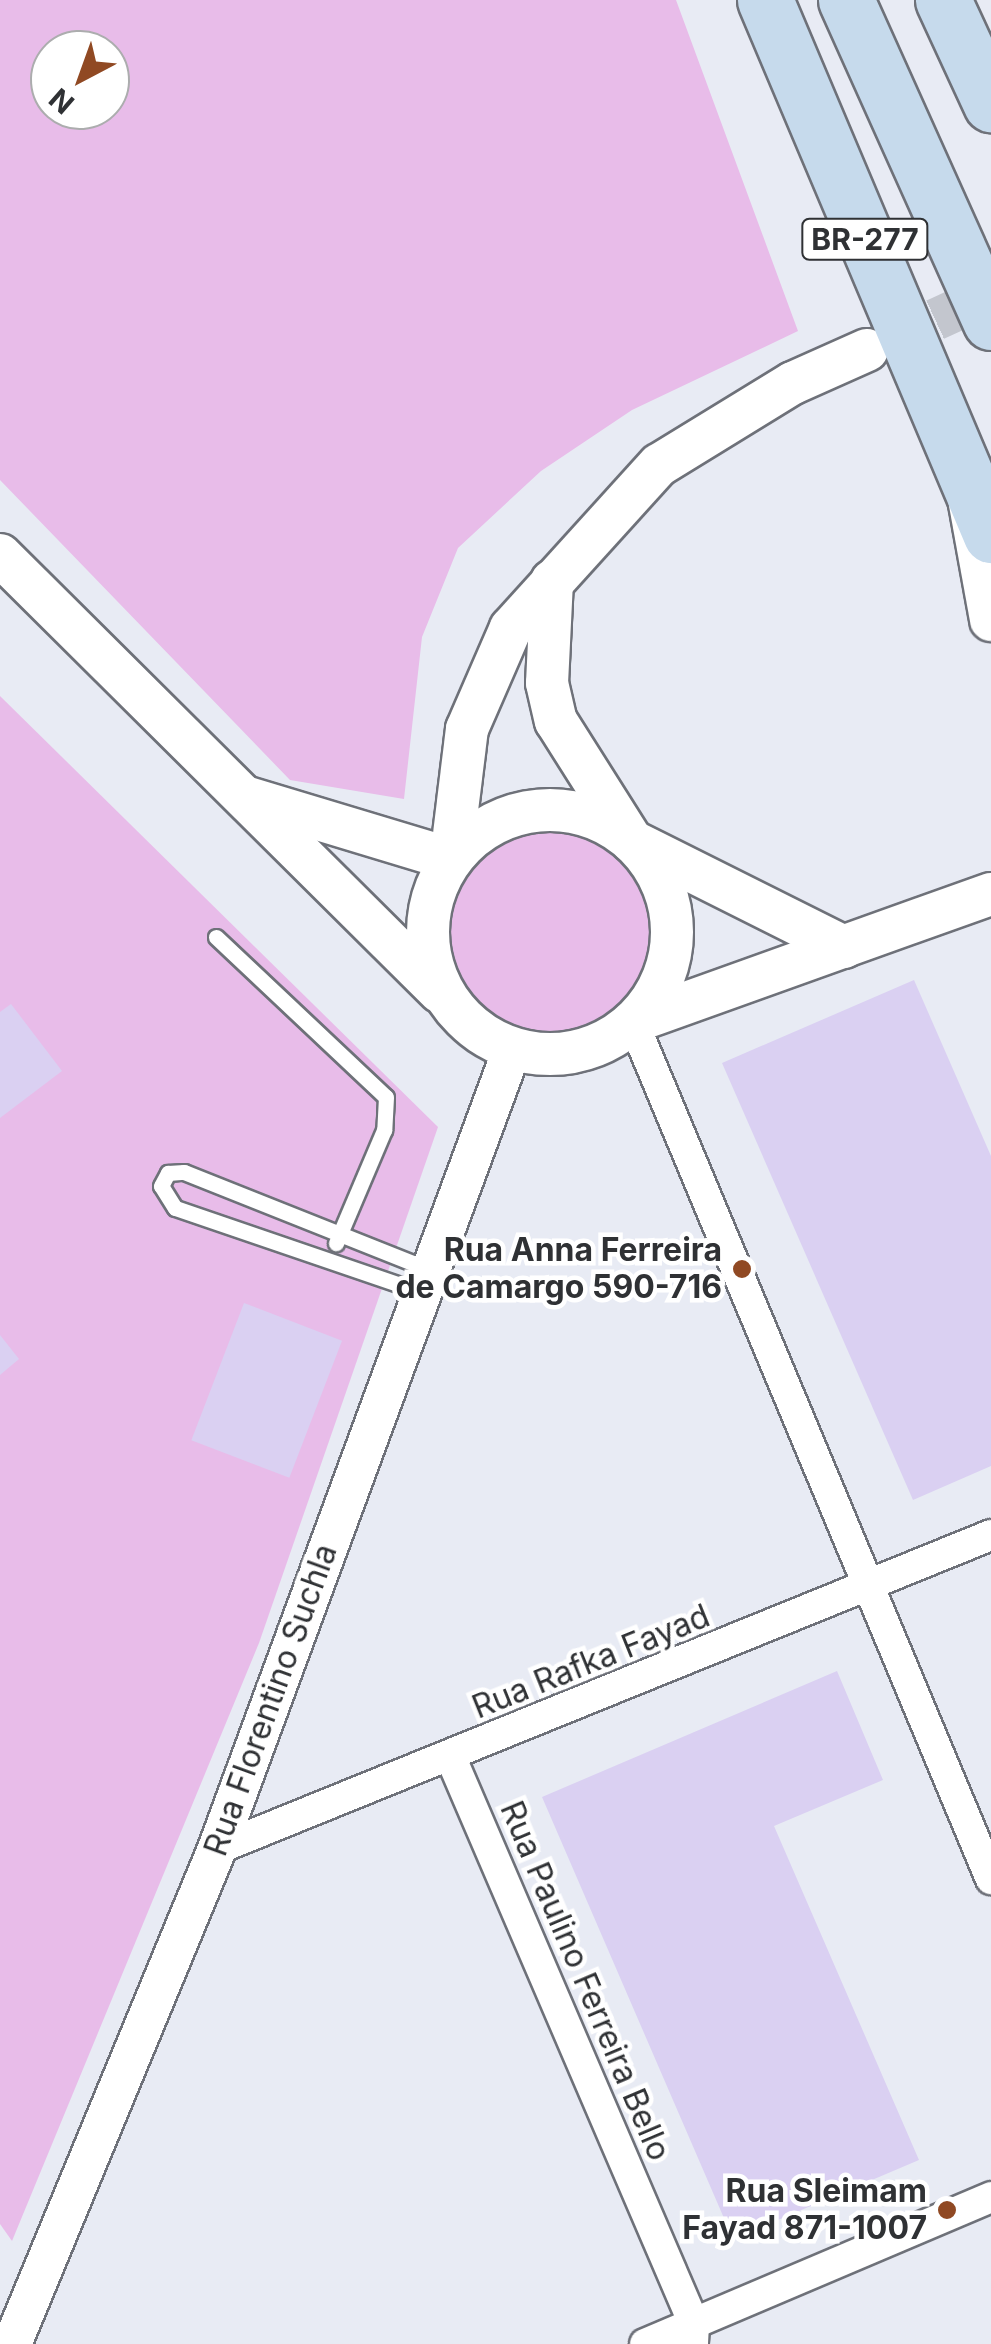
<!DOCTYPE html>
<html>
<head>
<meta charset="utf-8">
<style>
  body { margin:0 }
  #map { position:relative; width:991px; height:2344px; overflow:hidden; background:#e8ebf4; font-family:Inter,sans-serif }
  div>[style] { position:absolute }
  .green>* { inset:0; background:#e8bce9 }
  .round { border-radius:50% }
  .building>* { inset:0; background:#dad0f2; transform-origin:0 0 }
  .secondary-tunnel>* { height:42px; margin-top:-21px; transform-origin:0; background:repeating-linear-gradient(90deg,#c3c6ce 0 42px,transparent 0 63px) }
  .roads { filter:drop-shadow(2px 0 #6e7179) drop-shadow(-2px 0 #6e7179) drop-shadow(0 2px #6e7179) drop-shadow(0 -2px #6e7179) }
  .service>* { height:15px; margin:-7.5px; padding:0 7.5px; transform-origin:7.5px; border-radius:7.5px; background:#fff }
  .minor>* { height:30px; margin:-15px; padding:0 15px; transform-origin:15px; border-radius:15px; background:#fff }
  .tertiary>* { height:38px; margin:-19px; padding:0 19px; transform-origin:19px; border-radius:19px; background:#fff }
  .secondary>* { height:42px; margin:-21px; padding:0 21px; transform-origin:21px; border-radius:21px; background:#fff }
  .secondary>.ring { margin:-21px; padding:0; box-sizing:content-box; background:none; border:42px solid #fff; border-radius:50% }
  .motorway>* { height:55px; margin:-27.5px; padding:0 27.5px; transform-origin:27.5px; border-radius:27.5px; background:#c6daec }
  .dots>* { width:28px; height:28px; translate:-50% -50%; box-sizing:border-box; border:5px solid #fff; border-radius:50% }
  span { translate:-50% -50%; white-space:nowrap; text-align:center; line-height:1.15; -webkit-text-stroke:9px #fff; paint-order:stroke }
  .shield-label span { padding:2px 8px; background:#fff; border:2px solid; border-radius:8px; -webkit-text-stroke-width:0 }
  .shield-label { font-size:30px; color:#2f3134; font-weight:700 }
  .poi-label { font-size:32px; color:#2f3134; font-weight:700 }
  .right { translate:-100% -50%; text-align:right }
  .street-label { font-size:32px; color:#2f3134 }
  .north { position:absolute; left:30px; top:30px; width:100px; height:100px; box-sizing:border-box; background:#fff; border:2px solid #acadae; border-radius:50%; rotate:221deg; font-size:28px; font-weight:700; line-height:40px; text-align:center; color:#2f3134 }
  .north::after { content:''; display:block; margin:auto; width:35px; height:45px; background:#904923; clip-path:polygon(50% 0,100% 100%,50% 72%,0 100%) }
</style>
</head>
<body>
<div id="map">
  <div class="green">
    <i style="clip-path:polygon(evenodd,0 0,676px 0,798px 331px,632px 410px,541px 471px,458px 548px,422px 637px,404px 799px,290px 780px,0 480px,0 0,50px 50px,110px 50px,110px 110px,50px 110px,50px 50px)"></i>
    <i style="clip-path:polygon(0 696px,438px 1127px,259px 1643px,12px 2241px,0 2224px)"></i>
    <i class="round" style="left:446px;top:828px;width:208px;height:208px"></i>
  </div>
  <div class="building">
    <i style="clip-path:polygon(914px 980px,991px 1156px,991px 1466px,913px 1500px,722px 1063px)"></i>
    <i style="clip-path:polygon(11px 1004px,62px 1071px,0 1118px,0 1012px)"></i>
    <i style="left:244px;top:1303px;width:105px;height:147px;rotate:21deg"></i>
    <i style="clip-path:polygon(0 1335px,19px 1359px,0 1375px)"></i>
    <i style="clip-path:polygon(837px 1671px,883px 1780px,774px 1826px,919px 2160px,733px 2239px,542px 1797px)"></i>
  </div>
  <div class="secondary-tunnel">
    <i style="left:878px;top:346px;width:124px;rotate:-24.7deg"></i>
  </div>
  <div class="roads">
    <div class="service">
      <i style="left:216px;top:937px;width:233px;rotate:43.3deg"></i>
      <i style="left:386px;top:1097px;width:33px;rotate:93deg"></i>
      <i style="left:384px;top:1130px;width:123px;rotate:113deg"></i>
      <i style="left:421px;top:1292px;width:260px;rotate:-161.1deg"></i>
      <i style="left:175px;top:1208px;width:26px;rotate:-122deg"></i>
      <i style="left:161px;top:1186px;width:15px;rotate:-62deg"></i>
      <i style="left:168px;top:1173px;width:16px;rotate:-4deg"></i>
      <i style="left:184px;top:1172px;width:265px;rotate:21.7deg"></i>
    </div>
    <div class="minor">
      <i style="left:633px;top:1022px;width:929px;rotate:67.33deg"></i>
      <i style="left:451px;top:1758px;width:616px;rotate:66.76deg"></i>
      <i style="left:694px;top:2324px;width:20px;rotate:93deg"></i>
      <i style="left:217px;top:1849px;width:835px;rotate:-22.08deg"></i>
      <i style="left:645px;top:2344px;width:376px;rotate:-23deg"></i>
    </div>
    <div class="tertiary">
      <i style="left:12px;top:2344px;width:536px;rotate:-67.5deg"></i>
      <i style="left:217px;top:1849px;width:852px;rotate:-69.74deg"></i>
    </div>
    <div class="secondary">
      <i style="left:970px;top:504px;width:118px;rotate:79.7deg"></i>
      <i style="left:0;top:555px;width:620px;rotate:44.8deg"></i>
      <i style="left:552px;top:581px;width:102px;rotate:92.8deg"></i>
      <i style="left:547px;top:683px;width:39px;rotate:77deg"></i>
      <i style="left:556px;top:721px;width:142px;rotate:57.7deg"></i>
      <i style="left:632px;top:841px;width:237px;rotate:26.6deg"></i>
      <i style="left:245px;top:797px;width:215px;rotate:16.8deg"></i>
      <i class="ring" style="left:428px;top:810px;width:202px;height:202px"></i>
      <i style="left:451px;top:859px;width:131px;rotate:-83deg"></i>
      <i style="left:467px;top:729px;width:110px;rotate:-66.5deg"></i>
      <i style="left:511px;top:628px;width:220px;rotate:-47.8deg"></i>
      <i style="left:659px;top:465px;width:157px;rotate:-31.5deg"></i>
      <i style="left:793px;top:383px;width:81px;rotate:-24deg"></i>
      <i style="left:633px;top:1022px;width:380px;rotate:-19.7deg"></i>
    </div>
    <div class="motorway">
      <i style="left:765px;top:0;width:581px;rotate:67.1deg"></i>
      <i style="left:846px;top:0;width:353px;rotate:65.8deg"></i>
      <i style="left:943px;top:0;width:115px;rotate:65.2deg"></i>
    </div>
  </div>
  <div class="dots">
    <i style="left:742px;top:1269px;background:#904923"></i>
    <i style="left:947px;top:2210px;background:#904923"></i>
  </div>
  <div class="shield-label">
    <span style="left:865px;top:239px">BR-277</span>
  </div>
  <div class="poi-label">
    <span class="right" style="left:722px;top:1269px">Rua Anna Ferreira<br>de Camargo 590-716</span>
    <span class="right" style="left:927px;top:2210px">Rua Sleimam<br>Fayad 871-1007</span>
  </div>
  <div class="street-label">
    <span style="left:591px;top:1662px;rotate:-22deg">Rua Rafka Fayad</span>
    <span style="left:271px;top:1700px;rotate:-70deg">Rua Florentino Suchla</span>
    <span style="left:585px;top:1981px;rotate:67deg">Rua Paulino Ferreira Bello</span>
  </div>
  <div class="north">N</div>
</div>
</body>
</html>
